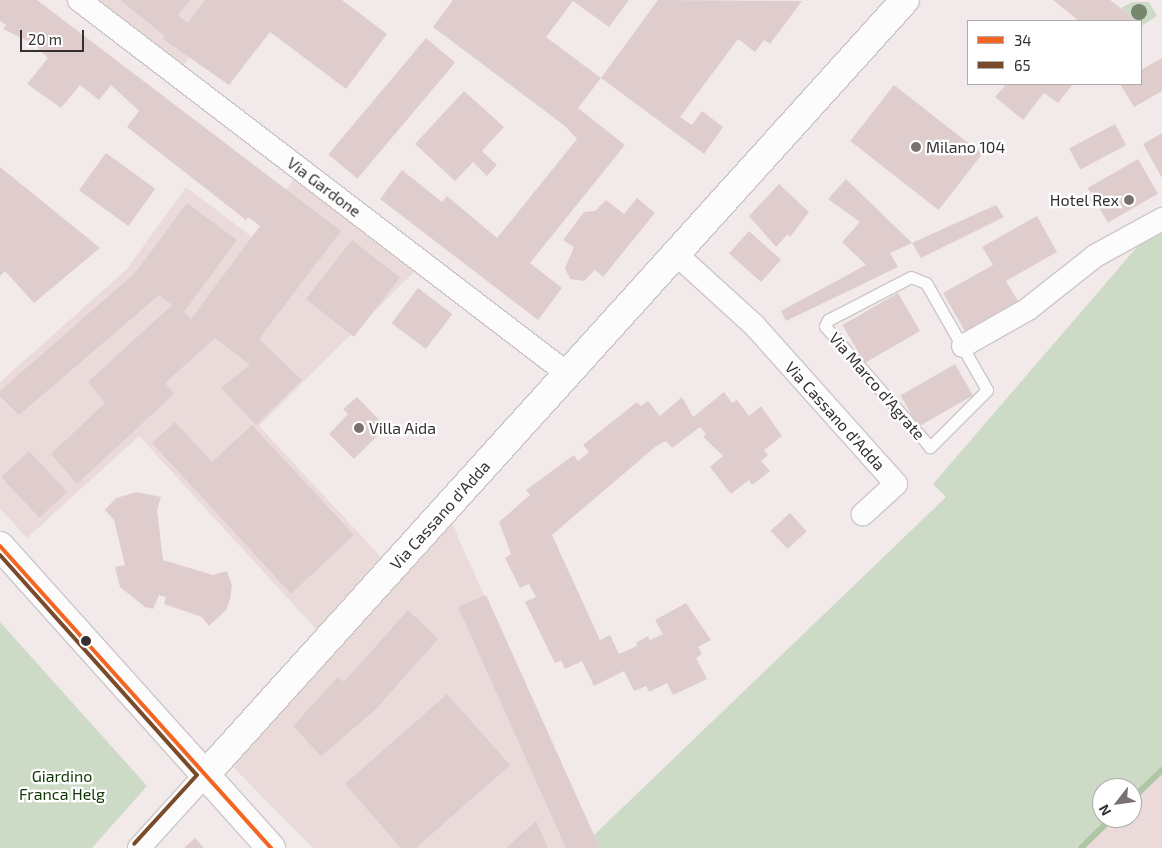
<!DOCTYPE html>
<html>
<head>
<meta charset="utf-8">
<style>
  body { margin:0 }
  #map { position:relative; width:1162px; height:848px; overflow:hidden; background:#f2eaea; font-family:"Exo 2",sans-serif }
  div>[style] { position:absolute }
  .built>* { inset:0; background:#eadada }
  .green>* { inset:0; background:#cddac6 }
  .stream>* { height:6px; margin:-3px; padding:0 3px; transform-origin:3px; border-radius:3px; background:#adc7a4 }
  .building>* { inset:0; background:#dfcdce; transform-origin:0 0 }
  .roads { filter:drop-shadow(1px 0 #cdc7c7) drop-shadow(-1px 0 #cdc7c7) drop-shadow(0 1px #cdc7c7) drop-shadow(0 -1px #cdc7c7) }
  .lane>* { height:11px; margin:-5.5px; padding:0 5.5px; transform-origin:5.5px; border-radius:5.5px; background:#fdfcfc }
  .street>* { height:22px; margin:-11px; padding:0 11px; transform-origin:11px; border-radius:11px; background:#fdfcfc }
  .secondary>* { height:28px; margin:-14px; padding:0 14px; transform-origin:14px; border-radius:14px; background:#fdfcfc }
  .bus-1>* { height:4px; margin:-2px; padding:0 2px; transform-origin:2px; border-radius:2px; background:#f26522 }
  .bus-2>* { height:4px; margin:-2px; padding:0 2px; transform-origin:2px; border-radius:2px; background:#7a4b2a }
  .trees>* { width:16px; height:16px; margin:-8px; border-radius:50%; background:#75886b }
  .dots>* { width:14px; height:14px; translate:-50% -50%; box-sizing:border-box; border:2px solid #fff; border-radius:50% }
  span { translate:-50% -50%; white-space:nowrap; text-align:center; line-height:1.15; -webkit-text-stroke:4.5px #fff; paint-order:stroke }
  .poi-label { font-size:16px; color:#363030 }
  .left { translate:0 -50%; text-align:left }
  .right { translate:-100% -50%; text-align:right }
  .street-label { font-size:16px; color:#363030 }
  .park-label { font-size:16px; color:#0f3703 }
  .legend { position:absolute; left:967px; top:20px; width:175px; height:65px; box-sizing:border-box; background:#fff; border:1px solid #afacac; margin:0; padding:6px 9px; list-style:none; font-size:15px; color:#363030 }
  .legend li { display:flex; align-items:center; gap:10px; height:25px }
  .legend b { width:25px; border:1px solid #afacac }
  .north { position:absolute; left:1092px; top:778px; width:50px; height:50px; box-sizing:border-box; background:#fff; border:1px solid #afacac; border-radius:50%; rotate:240deg; font-size:14px; font-weight:700; line-height:20px; text-align:center; color:#363030 }
  .north::after { content:''; display:block; margin:auto; width:18px; height:22px; background:#787171; clip-path:polygon(50% 0,100% 100%,50% 72%,0 100%) }
  .scale { position:absolute; left:20px; top:30px; width:64px; height:22px; box-sizing:border-box; border:2px solid #363030; border-top:0; padding-left:6px; font-size:15px; line-height:18px; white-space:nowrap; color:#363030; -webkit-text-stroke:4px #fff; paint-order:stroke }
</style>
</head>
<body>
<div id="map">
  <div class="built">
    <i style="clip-path:polygon(86px 0,232px 0,179px 71px)"></i>
    <i style="clip-path:polygon(299px 172px,421px 265px,259px 426px,381px 557px,316px 629px,139px 436px,27px 538px,0 508px,0 382px,127px 269px,186px 187px,252px 237px)"></i>
    <i style="clip-path:polygon(452px 521px,459px 540px,600px 848px,313px 848px,233px 767px)"></i>
    <i style="clip-path:polygon(1162px 766px,1162px 848px,1076px 848px,1109px 818px,1132px 818px,1132px 796px)"></i>
  </div>
  <div class="green">
    <i style="clip-path:polygon(1132px 2px,1149px 2px,1157px 16px,1143px 25px,1121px 8px)"></i>
    <i style="clip-path:polygon(1162px 230px,1162px 766px,1132px 796px,1132px 788px,1102px 788px,1102px 818px,1109px 818px,1076px 848px,600px 848px,594px 835px,946px 497px,933px 484px,1143px 240px)"></i>
    <i style="clip-path:polygon(0 622px,147px 786px,92px 848px,0 848px)"></i>
  </div>
  <div class="stream">
    <i style="left:1132px;top:799px;width:42px;rotate:-44deg"></i>
    <i style="left:1081px;top:848px;width:43px;rotate:-44.1deg"></i>
  </div>
  <div class="building">
    <i style="clip-path:polygon(0 0,37px 0,341px 231px,259px 339px,302px 380px,256px 425px,221px 388px,250px 365px,215px 338px,165px 383px,174px 394px,77px 484px,51px 454px,105px 403px,88px 382px,172px 305px,159px 295px,19px 415px,0 396px,0 391px,136px 272px,187px 203px,237px 240px,184px 312px,191px 319px,260px 226px,248px 217px,246px 220px,127px 127px,139px 111px,111px 85px,99px 100px,80px 85px,61px 108px,27px 84px,48px 58px,34px 44px,3px 29px,6px 25px,0 21px)"></i>
    <i style="clip-path:polygon(120px 0,190px 0,178px 15px,188px 23px,205px 0,342px 0,387px 34px,346px 89px,270px 32px,229px 85px,163px 39px,165px 36px)"></i>
    <i style="clip-path:polygon(453px 0,629px 0,609px 27px,573px 1px,546px 37px,601px 78px,578px 108px,625px 145px,530px 263px,562px 288px,538px 320px,380px 199px,402px 170px,442px 202px,447px 196px,497px 238px,577px 139px,565px 126px,433px 27px)"></i>
    <i style="clip-path:polygon(658px 0,802px 1px,770px 44px,764px 40px,755px 52px,738px 39px,680px 117px,692px 125px,702px 111px,723px 127px,704px 154px,601px 78px)"></i>
    <i style="clip-path:polygon(1053px 0,1110px 0,1138px 21px,1079px 21px)"></i>
    <i style="left:426px;top:38px;width:38px;height:152px;rotate:40deg"></i>
    <i style="clip-path:polygon(1162px 58px,1162px 91px,1134px 107px,1120px 84px,1141px 84px,1141px 70px)"></i>
    <i style="clip-path:polygon(1006px 84px,1073px 84px,1058px 103px,1044px 93px,1023px 120px,995px 97px)"></i>
    <i style="left:894px;top:85px;width:112px;height:71px;rotate:38deg"></i>
    <i style="clip-path:polygon(464px 91px,504px 127px,482px 151px,497px 165px,487px 176px,473px 162px,455px 181px,415px 144px)"></i>
    <i style="left:1115px;top:124px;width:24px;height:52px;rotate:62deg"></i>
    <i style="clip-path:polygon(1162px 133px,1162px 178px,1143px 144px)"></i>
    <i style="left:106px;top:153px;width:61px;height:46px;rotate:36deg"></i>
    <i style="left:1138px;top:159px;width:40px;height:58px;rotate:60deg"></i>
    <i style="clip-path:polygon(0 167px,100px 248px,34px 303px,5px 271px,0 276px)"></i>
    <i style="clip-path:polygon(846px 179px,912px 243px,890px 253px,898px 267px,786px 321px,781px 311px,866px 265px,842px 242px,860px 222px,828px 199px)"></i>
    <i style="clip-path:polygon(779px 184px,809px 212px,790px 237px,788px 234px,776px 247px,749px 216px)"></i>
    <i style="clip-path:polygon(637px 198px,655px 213px,603px 277px,595px 270px,584px 281px,570px 279px,565px 268px,574px 247px,563px 240px,584px 212px,595px 211px,606px 200px,624px 214px)"></i>
    <i style="clip-path:polygon(996px 205px,1004px 217px,921px 258px,912px 243px)"></i>
    <i style="clip-path:polygon(1037px 216px,1057px 252px,1006px 281px,1019px 303px,966px 333px,943px 293px,993px 265px,982px 247px)"></i>
    <i style="left:749px;top:231px;width:43px;height:30px;rotate:42deg"></i>
    <i style="left:352px;top:240px;width:61px;height:75px;rotate:38deg"></i>
    <i style="left:418px;top:288px;width:43px;height:44px;rotate:37deg"></i>
    <i style="left:898px;top:293px;width:44px;height:64px;rotate:60deg"></i>
    <i style="left:955px;top:364px;width:36px;height:63px;rotate:60deg"></i>
    <i style="clip-path:polygon(724px 392px,732px 403px,737px 400px,749px 416px,761px 406px,782px 436px,764px 450px,768px 455px,761px 461px,770px 471px,752px 485px,749px 480px,731px 494px,710px 467px,723px 456px,703px 437px,706px 434px,700px 427px,672px 448px,666px 441px,655px 447px,552px 535px,600px 640px,610px 635px,619px 654px,637px 646px,636px 643px,648px 636px,650px 640px,663px 634px,655px 620px,686px 603px,711px 640px,698px 647px,702px 654px,696px 658px,707px 679px,673px 695px,667px 683px,649px 692px,646px 686px,634px 691px,624px 671px,594px 686px,582px 661px,565px 669px,561px 660px,555px 663px,525px 602px,536px 597px,529px 584px,520px 588px,505px 558px,511px 554px,499px 522px,530px 495px,526px 490px,574px 455px,578px 461px,589px 452px,583px 445px,637px 402px,641px 406px,648px 401px,660px 416px,682px 397px,693px 417px)"></i>
    <i style="clip-path:polygon(357px 397px,386px 427px,354px 459px,329px 434px,348px 414px,343px 409px)"></i>
    <i style="clip-path:polygon(175px 422px,212px 462px,252px 425px,354px 535px,291px 594px,152px 443px)"></i>
    <i style="left:29px;top:451px;width:56px;height:38px;rotate:47deg"></i>
    <i style="clip-path:polygon(137px 492px,161px 497px,157px 510px,163px 560px,213px 575px,227px 571px,232px 586px,230px 599px,226px 610px,209px 626px,202px 617px,164px 604px,166px 597px,159px 595px,153px 609px,145px 607px,120px 587px,115px 567px,125px 565px,114px 520px,105px 510px,116px 498px)"></i>
    <i style="left:790px;top:513px;width:25px;height:26px;rotate:48deg"></i>
    <i style="clip-path:polygon(486px 595px,594px 835px,600px 848px,566px 848px,458px 607px)"></i>
    <i style="clip-path:polygon(408px 610px,438px 639px,375px 710px,321px 756px,293px 726px,338px 677px,344px 682px)"></i>
    <i style="clip-path:polygon(447px 694px,510px 765px,416px 848px,401px 848px,345px 784px)"></i>
    <i style="clip-path:polygon(536px 821px,548px 848px,506px 848px)"></i>
    <i style="clip-path:polygon(195px 838px,204px 848px,184px 848px)"></i>
  </div>
  <div class="roads">
    <div class="lane">
      <i style="left:911px;top:277px;width:16px;rotate:22deg"></i>
      <i style="left:926px;top:283px;width:123px;rotate:60.3deg"></i>
      <i style="left:987px;top:390px;width:81px;rotate:135deg"></i>
      <i style="left:930px;top:447px;width:160px;rotate:-131deg"></i>
      <i style="left:825px;top:326px;width:7px;rotate:-63deg"></i>
      <i style="left:828px;top:320px;width:93px;rotate:-27.4deg"></i>
    </div>
    <div class="street">
      <i style="left:79px;top:0;width:616px;rotate:37.41deg"></i>
      <i style="left:676px;top:254px;width:105px;rotate:42.3deg"></i>
      <i style="left:754px;top:325px;width:213px;rotate:48.2deg"></i>
      <i style="left:896px;top:484px;width:45px;rotate:137.7deg"></i>
      <i style="left:963px;top:346px;width:75px;rotate:-29.6deg"></i>
      <i style="left:1028px;top:309px;width:85px;rotate:-38.3deg"></i>
      <i style="left:1095px;top:256px;width:77px;rotate:-28.9deg"></i>
      <i style="left:139px;top:848px;width:98px;rotate:-47.9deg"></i>
    </div>
    <div class="secondary">
      <i style="left:0;top:546px;width:406px;rotate:48.1deg"></i>
      <i style="left:205px;top:775px;width:1044px;rotate:-47.91deg"></i>
    </div>
  </div>
  <div class="bus-1">
    <i style="left:0;top:546px;width:406px;rotate:48.1deg"></i>
  </div>
  <div class="bus-2">
    <i style="left:0;top:555px;width:295px;rotate:48.2deg"></i>
    <i style="left:197px;top:775px;width:93px;rotate:132.4deg"></i>
  </div>
  <div class="trees">
    <i style="left:1139px;top:12px"></i>
  </div>
  <div class="dots">
    <i style="left:916px;top:147px;background:#787171"></i>
    <i style="left:1129px;top:200px;background:#787171"></i>
    <i style="left:359px;top:428px;background:#787171"></i>
    <i style="left:86px;top:641px;background:#363030"></i>
  </div>
  <div class="poi-label">
    <span class="left" style="left:926px;top:147px">Milano 104</span>
    <span class="right" style="left:1119px;top:200px">Hotel Rex</span>
    <span class="left" style="left:369px;top:428px">Villa Aida</span>
  </div>
  <div class="street-label">
    <span style="left:324px;top:187px;rotate:37deg">Via Gardone</span>
    <span style="left:877px;top:386px;rotate:49deg">Via Marco d'Agrate</span>
    <span style="left:835px;top:416px;rotate:48deg">Via Cassano d'Adda</span>
    <span style="left:440px;top:515px;rotate:-48deg">Via Cassano d'Adda</span>
  </div>
  <div class="park-label">
    <span style="left:62px;top:785px">Giardino<br>Franca Helg</span>
  </div>
  <ul class="legend">
  <li><b style="height:6px;background:#f26522"></b>34</li>
  <li><b style="height:6px;background:#7a4b2a"></b>65</li>
  </ul>
  <div class="north">N</div>
  <div class="scale">20 m</div>
</div>
</body>
</html>
